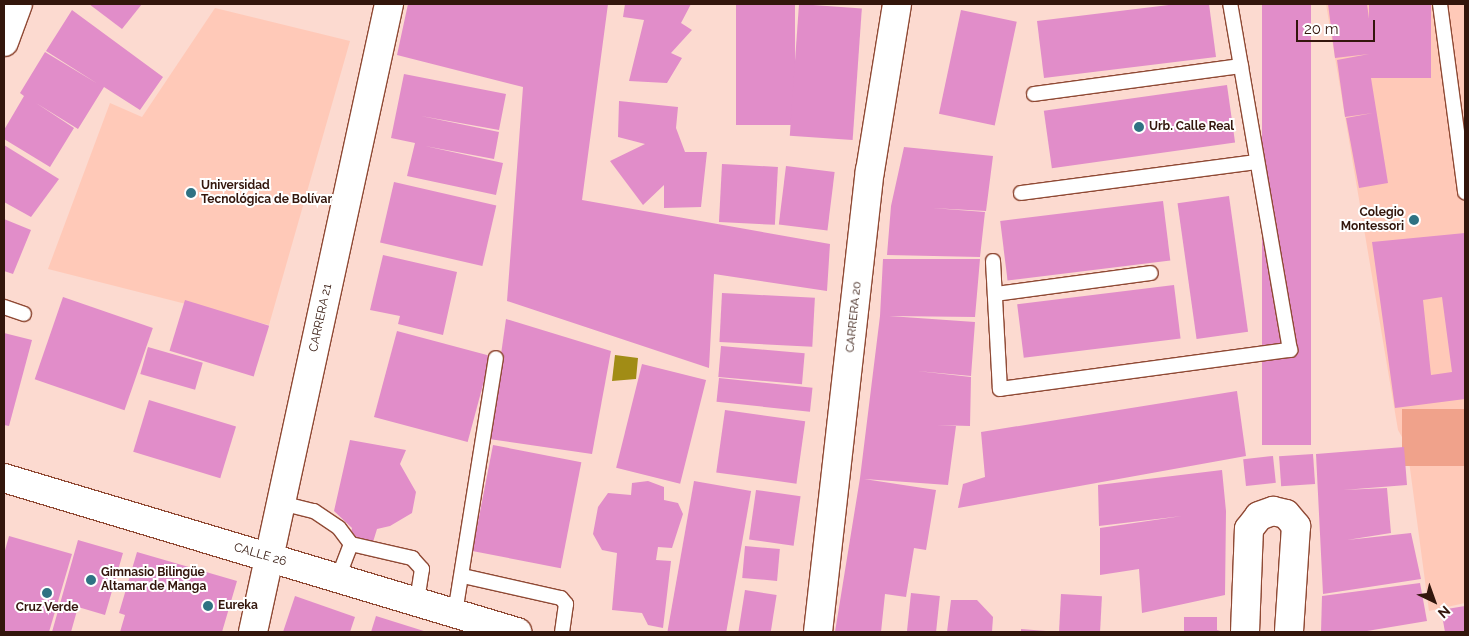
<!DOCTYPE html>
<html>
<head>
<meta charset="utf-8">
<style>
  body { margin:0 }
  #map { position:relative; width:1469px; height:636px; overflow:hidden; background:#fcdad0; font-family:Raleway,sans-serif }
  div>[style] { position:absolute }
  .built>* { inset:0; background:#ffc9b8 }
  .green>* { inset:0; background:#f0a28b; transform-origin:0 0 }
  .water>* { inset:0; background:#a18c15 }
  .building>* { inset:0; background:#e18dc9; transform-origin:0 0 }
  .roads { filter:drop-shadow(1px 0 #8f4934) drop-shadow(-1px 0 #8f4934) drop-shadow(0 1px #8f4934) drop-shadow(0 -1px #8f4934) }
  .lane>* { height:14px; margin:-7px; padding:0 7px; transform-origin:7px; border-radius:7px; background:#fff }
  .street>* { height:28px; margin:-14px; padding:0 14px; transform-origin:14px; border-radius:14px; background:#fff }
  .secondary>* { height:28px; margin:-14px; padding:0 14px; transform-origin:14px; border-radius:14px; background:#fff }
  .dots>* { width:14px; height:14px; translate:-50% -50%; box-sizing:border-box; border:2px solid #fff; border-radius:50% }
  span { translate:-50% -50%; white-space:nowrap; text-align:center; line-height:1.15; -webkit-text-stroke:4px #fff; paint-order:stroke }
  .poi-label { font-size:12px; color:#33160c; font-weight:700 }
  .left { translate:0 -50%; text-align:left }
  .right { translate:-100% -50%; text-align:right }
  .street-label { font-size:12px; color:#33160c }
  .frame { position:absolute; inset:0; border:5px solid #33160c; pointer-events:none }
  .north { position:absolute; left:1409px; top:576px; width:50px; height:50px; -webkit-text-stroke:4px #fff; paint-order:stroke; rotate:138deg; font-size:14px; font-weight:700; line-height:20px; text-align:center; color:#33160c }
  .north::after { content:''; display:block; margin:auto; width:18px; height:22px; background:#33160c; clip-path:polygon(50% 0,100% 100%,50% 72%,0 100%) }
  .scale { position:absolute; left:1296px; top:20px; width:79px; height:22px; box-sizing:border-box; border:2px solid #33160c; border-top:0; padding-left:6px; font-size:15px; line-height:18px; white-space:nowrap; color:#33160c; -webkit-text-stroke:4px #fff; paint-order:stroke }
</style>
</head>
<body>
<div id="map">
  <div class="built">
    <i style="clip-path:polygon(1326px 4px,1465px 4px,1465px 603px,1429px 611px,1407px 446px,1398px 430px)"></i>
    <i style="clip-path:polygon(215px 8px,350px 41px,269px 325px,48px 269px,110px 103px,142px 117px)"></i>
  </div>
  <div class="green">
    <i style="left:1465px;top:409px;width:57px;height:63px;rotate:90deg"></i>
  </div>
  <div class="water">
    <i style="clip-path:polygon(615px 355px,638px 358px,636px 379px,612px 381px)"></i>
  </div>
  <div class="building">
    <i style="clip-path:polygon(89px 4px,142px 4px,122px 29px)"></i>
    <i style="clip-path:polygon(408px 4px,608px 4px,582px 200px,830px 244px,827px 291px,714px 274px,709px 368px,507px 301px,523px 87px,397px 55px)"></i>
    <i style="clip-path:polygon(625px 4px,691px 4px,681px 23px,692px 30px,671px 53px,682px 58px,667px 83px,629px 81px,644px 20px,623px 17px)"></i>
    <i style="left:736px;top:4px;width:59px;height:121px"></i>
    <i style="left:799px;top:4px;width:63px;height:132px;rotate:4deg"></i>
    <i style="clip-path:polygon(1177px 4px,1209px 4px,1216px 57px,1044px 78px,1037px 21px)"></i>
    <i style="left:1262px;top:4px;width:49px;height:441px"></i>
    <i style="clip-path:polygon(1328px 4px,1367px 4px,1377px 78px,1371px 78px,1388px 183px,1359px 188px,1346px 118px,1373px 113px,1345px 117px,1337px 60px,1369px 54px,1335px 58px)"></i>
    <i style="left:1369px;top:4px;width:62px;height:74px"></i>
    <i style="clip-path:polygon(72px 10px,163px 77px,140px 110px,104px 87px,78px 129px,36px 103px,74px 128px,50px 167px,4px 139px,4px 130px,24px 96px,20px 93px,45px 52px,98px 84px,46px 51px)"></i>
    <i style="left:961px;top:10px;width:57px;height:106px;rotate:12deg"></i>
    <i style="clip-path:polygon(404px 74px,506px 94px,499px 130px,421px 116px,499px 132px,494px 159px,425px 146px,503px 163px,496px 195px,407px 176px,415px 143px,391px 138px)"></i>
    <i style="left:1227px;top:85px;width:58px;height:185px;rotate:82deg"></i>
    <i style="clip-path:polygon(619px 101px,678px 107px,676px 128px,685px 152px,707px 152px,701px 207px,664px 208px,664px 185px,643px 205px,610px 161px,645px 144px,618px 137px)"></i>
    <i style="clip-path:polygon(4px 145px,59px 179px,31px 217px,4px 202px)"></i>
    <i style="clip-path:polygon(904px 147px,993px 156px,986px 211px,932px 208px,985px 212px,980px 257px,887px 255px,891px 206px)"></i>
    <i style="left:722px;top:164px;width:56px;height:58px;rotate:3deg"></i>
    <i style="left:786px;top:166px;width:49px;height:59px;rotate:7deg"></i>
    <i style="left:394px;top:182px;width:105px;height:62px;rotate:13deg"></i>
    <i style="left:1229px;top:196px;width:137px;height:52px;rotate:82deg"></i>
    <i style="left:1163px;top:201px;width:60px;height:164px;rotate:83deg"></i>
    <i style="clip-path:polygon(4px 219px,31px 230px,13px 274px,4px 271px)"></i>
    <i style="clip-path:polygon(evenodd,1465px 233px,1465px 399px,1395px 408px,1372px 242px,1465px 233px,1442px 297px,1452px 372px,1431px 375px,1423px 300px,1442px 297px)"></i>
    <i style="clip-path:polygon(383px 255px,457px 272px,443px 335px,398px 324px,400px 316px,370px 310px)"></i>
    <i style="clip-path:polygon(883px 259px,980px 259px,975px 317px,889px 316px,975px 322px,971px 376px,917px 371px,971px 377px,970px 426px,937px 425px,956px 426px,948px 485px,864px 479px,936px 490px,926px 550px,914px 548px,906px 597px,885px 594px,881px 632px,835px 632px,860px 478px,880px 316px)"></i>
    <i style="left:1174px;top:285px;width:54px;height:158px;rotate:83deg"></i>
    <i style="left:722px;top:293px;width:93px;height:49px;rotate:3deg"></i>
    <i style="left:63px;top:297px;width:95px;height:87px;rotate:19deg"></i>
    <i style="left:185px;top:300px;width:88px;height:53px;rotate:17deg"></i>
    <i style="clip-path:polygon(506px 319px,611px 351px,592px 454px,489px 439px)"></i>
    <i style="left:397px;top:331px;width:97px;height:89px;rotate:15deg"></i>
    <i style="clip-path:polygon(4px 333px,32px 340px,9px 426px,4px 425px)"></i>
    <i style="left:721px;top:346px;width:84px;height:31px;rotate:5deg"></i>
    <i style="left:148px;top:347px;width:57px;height:28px;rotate:16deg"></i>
    <i style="left:642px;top:364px;width:66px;height:107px;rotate:14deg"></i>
    <i style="left:719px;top:378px;width:94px;height:24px;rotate:6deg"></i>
    <i style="clip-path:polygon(1237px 391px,1246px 456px,958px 508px,963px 484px,985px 477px,981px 432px)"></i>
    <i style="left:149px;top:400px;width:91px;height:54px;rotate:17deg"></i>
    <i style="left:725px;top:410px;width:81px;height:63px;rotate:8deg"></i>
    <i style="clip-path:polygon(350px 440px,406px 450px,400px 464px,416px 492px,412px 513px,390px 526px,377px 529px,373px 542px,350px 537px,352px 528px,334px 511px)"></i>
    <i style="left:493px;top:445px;width:90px;height:108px;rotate:11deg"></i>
    <i style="clip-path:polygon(1404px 447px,1407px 485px,1343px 490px,1387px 488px,1391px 533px,1347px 540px,1411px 533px,1421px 579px,1323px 594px,1316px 454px)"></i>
    <i style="left:1313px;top:454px;width:30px;height:34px;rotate:86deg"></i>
    <i style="left:1273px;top:456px;width:27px;height:30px;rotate:84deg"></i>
    <i style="clip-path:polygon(1222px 470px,1226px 511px,1225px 595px,1142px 613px,1139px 569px,1100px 575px,1100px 528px,1182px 516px,1099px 526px,1098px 485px)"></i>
    <i style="clip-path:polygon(648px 481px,664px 487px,664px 500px,678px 503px,683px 514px,672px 548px,658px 547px,656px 560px,671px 561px,663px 628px,648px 625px,642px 613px,612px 610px,617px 553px,602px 550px,593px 534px,598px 507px,608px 493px,631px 495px,632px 483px)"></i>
    <i style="left:694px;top:481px;width:58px;height:154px;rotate:10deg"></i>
    <i style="left:756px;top:490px;width:45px;height:50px;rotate:8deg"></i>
    <i style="clip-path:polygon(9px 536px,72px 554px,49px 632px,4px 632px,4px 554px)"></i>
    <i style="clip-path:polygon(78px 540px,123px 553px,105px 615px,78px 607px,71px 632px,52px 632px)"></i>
    <i style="left:745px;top:546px;width:35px;height:32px;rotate:5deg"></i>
    <i style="clip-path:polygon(137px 552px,237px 581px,222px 632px,120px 632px,125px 615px,119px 613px)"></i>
    <i style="clip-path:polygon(1420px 583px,1427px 621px,1361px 632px,1321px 632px,1322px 596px)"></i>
    <i style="left:745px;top:590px;width:32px;height:43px;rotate:9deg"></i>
    <i style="left:911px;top:593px;width:29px;height:39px;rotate:6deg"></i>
    <i style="left:1061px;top:594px;width:41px;height:38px;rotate:3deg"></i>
    <i style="clip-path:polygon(295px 596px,355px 617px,350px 632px,283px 632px)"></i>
    <i style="clip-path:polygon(951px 600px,977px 600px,993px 617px,992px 632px,947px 632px)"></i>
    <i style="clip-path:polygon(1465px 606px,1465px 632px,1445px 632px,1441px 610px)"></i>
    <i style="clip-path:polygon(376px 616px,427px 632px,371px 632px)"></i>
    <i style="clip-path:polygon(1184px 617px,1217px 617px,1217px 630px,1224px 632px,1184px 632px)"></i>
    <i style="clip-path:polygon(1021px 629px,1046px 631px,1046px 632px,1021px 632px)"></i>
  </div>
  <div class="roads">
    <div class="lane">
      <i style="left:1440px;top:4px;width:190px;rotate:82.4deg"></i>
      <i style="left:1034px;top:94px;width:209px;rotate:-7.7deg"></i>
      <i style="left:1021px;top:193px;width:238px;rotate:-7.5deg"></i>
      <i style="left:993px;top:261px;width:128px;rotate:86.9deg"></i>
      <i style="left:1000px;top:389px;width:293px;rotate:-7.7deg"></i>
      <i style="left:1290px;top:350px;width:351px;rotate:-99.8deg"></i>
      <i style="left:996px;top:294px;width:156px;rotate:-7.7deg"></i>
      <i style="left:4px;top:307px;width:21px;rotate:19deg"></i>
      <i style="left:281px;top:503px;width:34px;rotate:14deg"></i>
      <i style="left:314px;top:511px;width:30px;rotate:34deg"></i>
      <i style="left:339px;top:528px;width:20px;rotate:53deg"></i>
      <i style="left:351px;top:544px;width:36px;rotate:111deg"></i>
      <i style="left:351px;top:544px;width:63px;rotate:12.9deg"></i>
      <i style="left:412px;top:558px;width:15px;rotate:48deg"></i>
      <i style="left:422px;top:569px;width:32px;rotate:99deg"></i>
      <i style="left:463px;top:576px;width:100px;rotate:12.7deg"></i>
      <i style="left:561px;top:598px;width:8px;rotate:50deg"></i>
      <i style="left:566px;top:604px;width:28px;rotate:98deg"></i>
      <i style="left:455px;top:613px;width:258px;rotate:-80.9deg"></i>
    </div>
    <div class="street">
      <i style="left:4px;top:42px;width:40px;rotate:-69.8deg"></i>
      <i style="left:253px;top:632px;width:643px;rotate:-77.78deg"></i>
      <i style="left:818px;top:632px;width:464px;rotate:-83.6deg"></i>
      <i style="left:870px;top:171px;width:169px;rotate:-80.8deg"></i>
      <i style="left:1245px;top:632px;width:103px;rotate:-87.8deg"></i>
      <i style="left:1249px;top:529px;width:16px;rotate:-52deg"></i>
      <i style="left:1259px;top:516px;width:15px;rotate:-20deg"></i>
      <i style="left:1273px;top:511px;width:13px;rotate:13deg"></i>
      <i style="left:1286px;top:514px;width:16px;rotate:50deg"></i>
      <i style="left:1296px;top:526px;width:106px;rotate:93.8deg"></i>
    </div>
    <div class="secondary">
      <i style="left:4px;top:478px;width:536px;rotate:16.71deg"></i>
    </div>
  </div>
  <div class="dots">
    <i style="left:1139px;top:127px;background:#2f7283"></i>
    <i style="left:191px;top:193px;background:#2f7283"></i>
    <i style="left:1414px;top:220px;background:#2f7283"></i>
    <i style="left:91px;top:580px;background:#2f7283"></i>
    <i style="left:47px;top:593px;background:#2f7283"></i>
    <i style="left:208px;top:606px;background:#2f7283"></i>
  </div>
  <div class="poi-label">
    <span class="left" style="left:1149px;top:127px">Urb. Calle Real</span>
    <span class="left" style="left:201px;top:193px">Universidad<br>Tecnológica de Bolívar</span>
    <span class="right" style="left:1404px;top:220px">Colegio<br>Montessori</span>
    <span class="left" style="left:101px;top:580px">Gimnasio Bilingüe<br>Altamar de Manga</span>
    <span class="left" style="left:218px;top:606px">Eureka</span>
    <span style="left:47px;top:608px">Cruz Verde</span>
  </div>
  <div class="street-label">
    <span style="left:854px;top:317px;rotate:-84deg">CARRERA 20</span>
    <span style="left:321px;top:318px;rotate:-78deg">CARRERA 21</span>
    <span style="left:260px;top:555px;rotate:16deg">CALLE 26</span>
  </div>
  <div class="frame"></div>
  <div class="north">N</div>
  <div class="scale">20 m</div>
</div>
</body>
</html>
